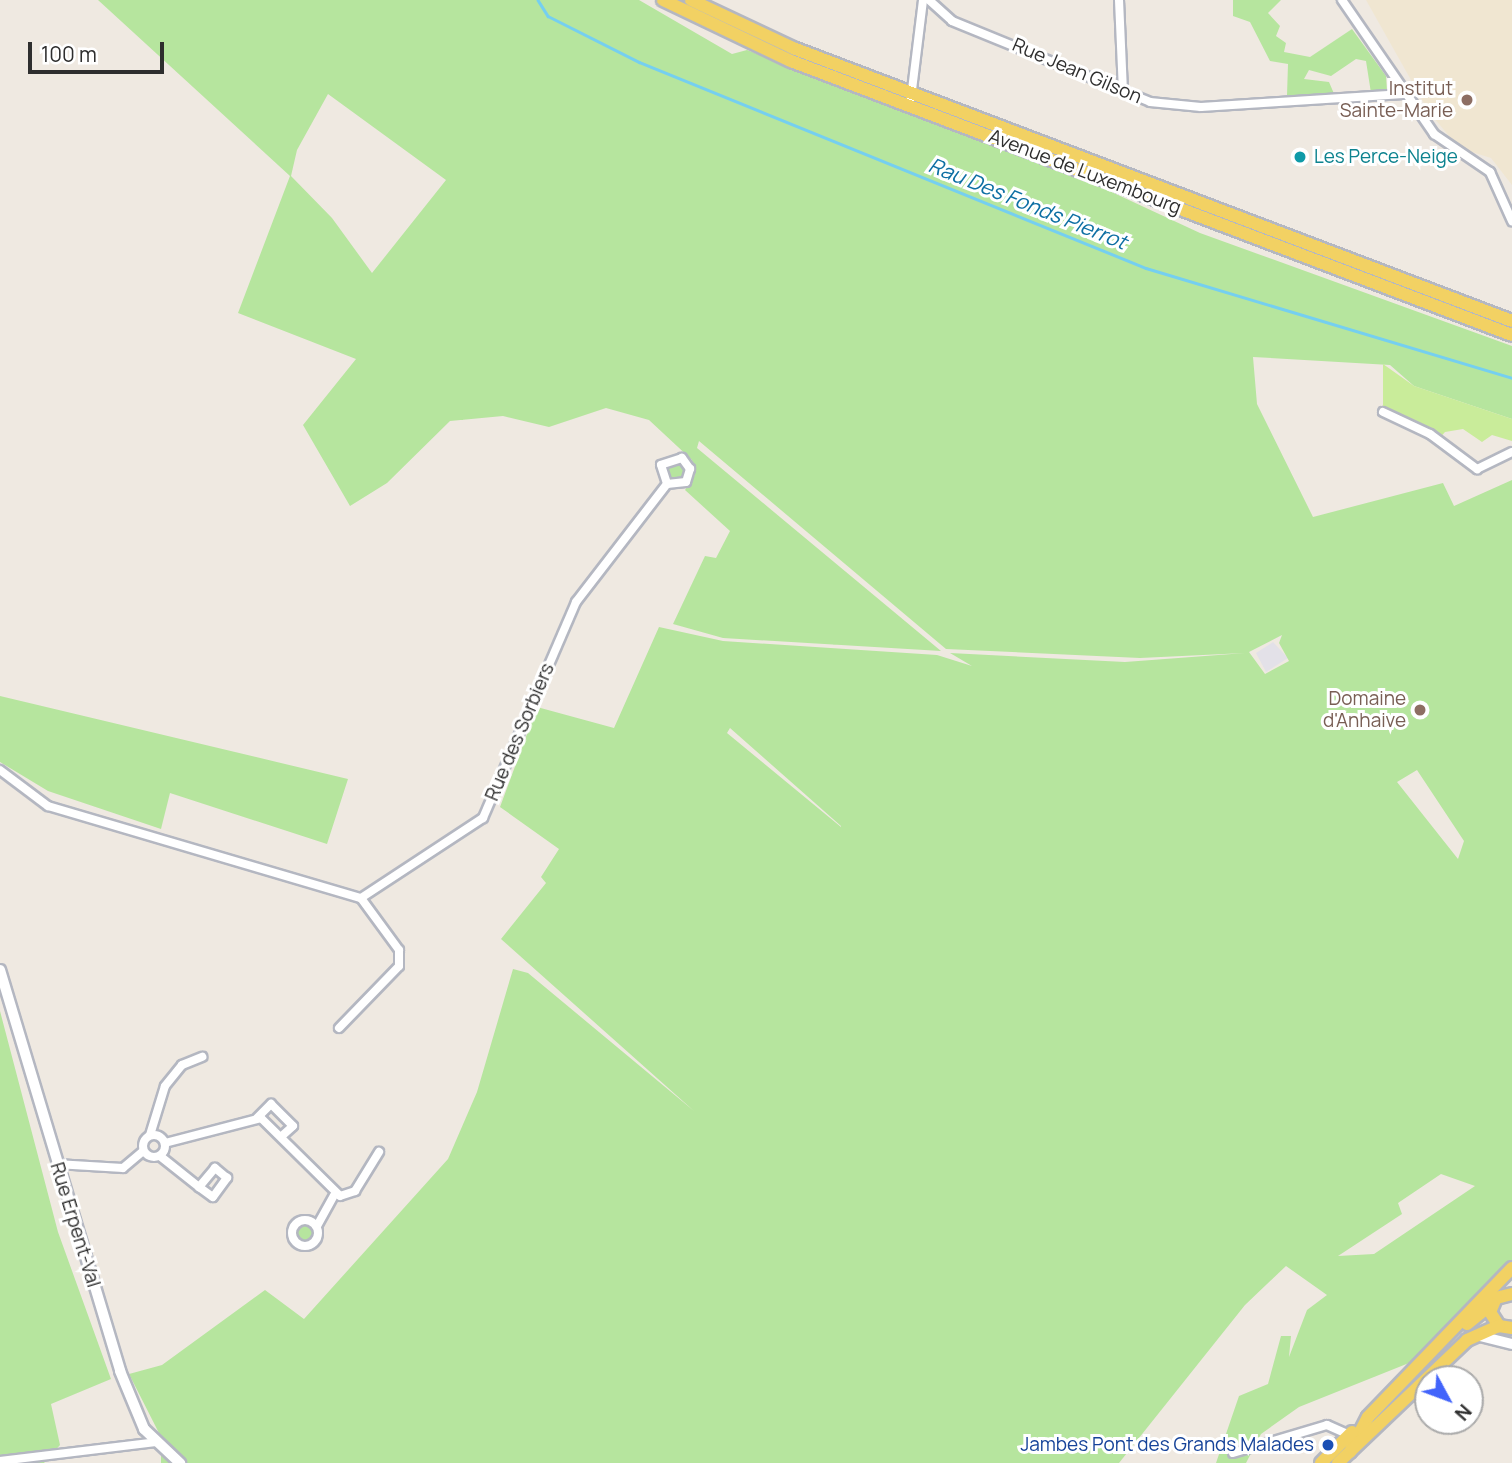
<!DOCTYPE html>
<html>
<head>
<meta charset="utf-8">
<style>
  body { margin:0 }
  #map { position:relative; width:1512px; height:1463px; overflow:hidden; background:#efe9e1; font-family:Manrope,sans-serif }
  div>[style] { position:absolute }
  .industrial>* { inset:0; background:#e3e1e8 }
  .education>* { inset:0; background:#f0e6d1 }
  .green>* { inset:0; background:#b6e59e }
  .round { border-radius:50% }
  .pitch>* { inset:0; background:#c9ec9a }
  .stream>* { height:2.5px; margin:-1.25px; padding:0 1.25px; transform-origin:1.25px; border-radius:1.25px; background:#75cff0 }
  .roads { filter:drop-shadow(2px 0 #b4b7c1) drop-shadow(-2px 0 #b4b7c1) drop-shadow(0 2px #b4b7c1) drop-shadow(0 -2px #b4b7c1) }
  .minor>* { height:8px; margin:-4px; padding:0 4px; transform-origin:4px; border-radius:4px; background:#fff }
  .minor>.ring { margin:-4px; padding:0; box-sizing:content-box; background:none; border:8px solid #fff; border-radius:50% }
  .tertiary>* { height:10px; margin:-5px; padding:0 5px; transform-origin:5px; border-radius:5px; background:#fff }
  .secondary>* { height:10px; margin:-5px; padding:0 5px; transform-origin:5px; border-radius:5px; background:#fff }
  .primary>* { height:12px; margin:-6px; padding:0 6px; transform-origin:6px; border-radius:6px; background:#f2d163 }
  .dots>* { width:19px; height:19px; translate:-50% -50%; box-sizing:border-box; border:4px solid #fff; border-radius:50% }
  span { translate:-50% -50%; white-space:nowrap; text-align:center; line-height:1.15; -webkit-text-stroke:6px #fff; paint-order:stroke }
  .street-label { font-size:19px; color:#2e2e2e }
  .education-label { font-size:19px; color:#785e54 }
  .right { translate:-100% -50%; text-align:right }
  .culture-label { font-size:19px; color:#0d838f }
  .left { translate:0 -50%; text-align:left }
  .transit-label { font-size:19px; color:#164399 }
  .water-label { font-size:21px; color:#0d6fa3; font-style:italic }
  .north { position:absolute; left:1414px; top:1365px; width:70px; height:70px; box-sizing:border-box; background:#fff; border:2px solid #ababab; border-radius:50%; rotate:131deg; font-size:19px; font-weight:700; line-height:28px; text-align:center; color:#2e2e2e }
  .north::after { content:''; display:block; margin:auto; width:24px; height:32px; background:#4264fb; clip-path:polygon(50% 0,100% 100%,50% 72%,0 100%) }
  .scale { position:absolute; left:28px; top:42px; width:136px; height:32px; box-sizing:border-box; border:4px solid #2e2e2e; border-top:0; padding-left:9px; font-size:21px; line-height:24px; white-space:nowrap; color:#2e2e2e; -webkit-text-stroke:5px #fff; paint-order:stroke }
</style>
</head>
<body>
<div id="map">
  <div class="industrial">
    <i style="clip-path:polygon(1273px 642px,1288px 658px,1266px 672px,1256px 653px)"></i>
  </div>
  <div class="education">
    <i style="clip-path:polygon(1366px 0,1512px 0,1512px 185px,1491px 158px,1459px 148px,1429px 112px)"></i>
  </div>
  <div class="green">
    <i style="clip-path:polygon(evenodd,98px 0,639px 0,732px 54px,747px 50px,1075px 175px,1200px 233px,1512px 346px,1512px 419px,1414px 386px,1390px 365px,1253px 357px,1257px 404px,1313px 517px,1443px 483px,1454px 506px,1512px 480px,1512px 1264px,1414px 1361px,1299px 1407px,1261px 1434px,1246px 1463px,1216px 1463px,1239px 1396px,1268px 1384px,1281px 1336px,1291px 1336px,1289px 1357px,1307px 1310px,1327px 1295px,1286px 1266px,1245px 1305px,1119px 1463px,161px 1463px,161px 1437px,129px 1374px,162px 1365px,265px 1290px,304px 1319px,448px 1159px,477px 1092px,513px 969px,528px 973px,694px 1111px,501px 939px,546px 883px,541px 877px,559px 849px,500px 807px,537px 707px,614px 728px,659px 627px,723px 641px,937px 655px,972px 666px,950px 653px,1125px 662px,1245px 653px,1140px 658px,946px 649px,699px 441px,697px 448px,941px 651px,723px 638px,673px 624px,705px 556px,716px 558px,730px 531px,685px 490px,695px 475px,692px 460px,649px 420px,606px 408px,549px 427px,503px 416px,450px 421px,387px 483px,350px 506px,303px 425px,356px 359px,238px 313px,290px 176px,98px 0,328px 94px,446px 180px,372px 273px,332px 218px,291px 176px,297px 150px,328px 94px,98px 0,1282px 635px,1279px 643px,1289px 661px,1265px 674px,1249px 652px,1282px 635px,98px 0,730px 728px,841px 826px,841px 827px,727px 733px,730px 728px,98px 0,1417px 770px,1464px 841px,1458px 859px,1397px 782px,1417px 770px,98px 0,1441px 1174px,1475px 1186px,1374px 1254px,1338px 1256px,1402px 1214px,1398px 1203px,1441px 1174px)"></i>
    <i style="clip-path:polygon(1233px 0,1281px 0,1268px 13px,1280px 26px,1276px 36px,1286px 43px,1284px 52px,1310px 57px,1352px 29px,1386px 76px,1387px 91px,1371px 93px,1366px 61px,1356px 59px,1331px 76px,1309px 70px,1304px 79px,1329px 82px,1335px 96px,1287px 95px,1288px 64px,1270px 61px,1250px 22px,1233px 16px)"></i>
    <i class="round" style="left:665px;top:462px;width:20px;height:20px"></i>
    <i style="clip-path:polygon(0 696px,348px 779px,327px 844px,170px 793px,161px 829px,48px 791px,0 762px)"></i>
    <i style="clip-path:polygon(0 1011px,58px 1232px,111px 1379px,51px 1404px,60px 1445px,44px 1463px,0 1463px)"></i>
    <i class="round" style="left:296px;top:1223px;width:18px;height:18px"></i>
  </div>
  <div class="pitch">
    <i style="clip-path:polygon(1383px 364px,1414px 386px,1512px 419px,1512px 441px,1492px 435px,1482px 442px,1463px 429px,1445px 432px,1438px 440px,1383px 412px)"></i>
  </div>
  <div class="stream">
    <i style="left:538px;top:0;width:19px;rotate:58deg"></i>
    <i style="left:548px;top:16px;width:102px;rotate:26.8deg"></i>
    <i style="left:639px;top:62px;width:547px;rotate:22.11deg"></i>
    <i style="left:1146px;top:268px;width:382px;rotate:16.7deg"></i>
  </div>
  <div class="roads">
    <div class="minor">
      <i style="left:929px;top:0;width:31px;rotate:42deg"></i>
      <i style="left:952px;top:21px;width:214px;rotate:22.2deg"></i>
      <i style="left:1150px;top:102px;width:51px;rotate:5.6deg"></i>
      <i style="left:1201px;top:107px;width:203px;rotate:-3.7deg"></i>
      <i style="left:1119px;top:0;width:90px;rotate:87.5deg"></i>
      <i style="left:1342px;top:0;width:163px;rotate:55.5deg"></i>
      <i style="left:1434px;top:134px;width:68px;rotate:34.2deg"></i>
      <i style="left:1490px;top:172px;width:54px;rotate:65.8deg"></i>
      <i style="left:911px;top:98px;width:99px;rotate:-83deg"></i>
      <i style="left:1383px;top:412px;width:52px;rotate:25.1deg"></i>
      <i style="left:1430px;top:434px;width:59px;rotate:36.7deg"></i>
      <i style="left:1477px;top:469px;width:39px;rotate:-26deg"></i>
      <i style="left:0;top:770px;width:60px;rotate:36.9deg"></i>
      <i style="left:48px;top:806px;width:326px;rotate:16.4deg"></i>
      <i style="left:361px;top:898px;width:146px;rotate:-33.3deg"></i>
      <i style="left:483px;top:818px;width:235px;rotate:-66.7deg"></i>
      <i style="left:576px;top:602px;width:149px;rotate:-52.4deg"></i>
      <i style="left:667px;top:484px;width:19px;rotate:-6deg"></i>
      <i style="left:686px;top:482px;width:14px;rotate:-73deg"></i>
      <i style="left:690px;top:469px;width:14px;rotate:-126deg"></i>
      <i style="left:682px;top:458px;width:22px;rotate:162deg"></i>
      <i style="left:661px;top:465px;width:20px;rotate:72deg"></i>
      <i style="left:339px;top:1028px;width:86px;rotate:-45.9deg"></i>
      <i style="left:399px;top:966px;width:16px;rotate:-90deg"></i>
      <i style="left:399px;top:950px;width:64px;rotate:-126.2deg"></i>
      <i style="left:257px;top:1118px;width:20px;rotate:-45deg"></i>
      <i style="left:271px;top:1104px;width:31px;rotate:45deg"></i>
      <i style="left:293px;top:1126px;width:15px;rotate:138deg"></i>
      <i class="ring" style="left:143px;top:1135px;width:14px;height:14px"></i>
      <i style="left:150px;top:1135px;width:51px;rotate:-73deg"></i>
      <i style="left:165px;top:1086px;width:27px;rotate:-51deg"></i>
      <i style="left:182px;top:1065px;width:22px;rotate:-22deg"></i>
      <i style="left:165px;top:1143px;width:99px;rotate:-14.6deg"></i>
      <i style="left:261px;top:1118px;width:111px;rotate:44.6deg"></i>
      <i style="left:340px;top:1196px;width:16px;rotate:-18deg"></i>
      <i style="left:355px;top:1191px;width:46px;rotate:-58.4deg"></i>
      <i style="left:160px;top:1156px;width:50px;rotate:38.5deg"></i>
      <i style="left:199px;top:1187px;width:17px;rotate:36deg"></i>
      <i style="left:213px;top:1197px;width:24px;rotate:-54deg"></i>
      <i style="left:227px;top:1178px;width:16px;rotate:-140deg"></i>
      <i style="left:215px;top:1168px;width:25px;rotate:130deg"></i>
      <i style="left:56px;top:1164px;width:67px;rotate:3.4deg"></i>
      <i style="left:123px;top:1168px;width:26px;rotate:-40deg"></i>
      <i class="ring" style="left:292px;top:1220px;width:18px;height:18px"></i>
      <i style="left:317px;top:1226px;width:35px;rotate:-61deg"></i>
      <i style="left:1233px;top:1453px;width:98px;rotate:-16.6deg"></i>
      <i style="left:1327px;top:1425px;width:24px;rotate:24deg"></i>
      <i style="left:0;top:1461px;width:157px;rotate:-6.9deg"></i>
    </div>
    <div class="tertiary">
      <i style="left:0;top:970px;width:419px;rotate:73.3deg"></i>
      <i style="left:120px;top:1371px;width:63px;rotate:67.5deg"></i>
      <i style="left:144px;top:1429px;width:50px;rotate:43.4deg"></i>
    </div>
    <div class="secondary">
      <i style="left:1480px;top:1336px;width:33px;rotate:14deg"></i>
    </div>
    <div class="primary">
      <i style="left:663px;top:0;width:142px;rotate:25.5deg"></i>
      <i style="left:791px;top:61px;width:771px;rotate:20.81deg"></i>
      <i style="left:691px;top:0;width:113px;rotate:25.2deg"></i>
      <i style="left:793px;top:48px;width:769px;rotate:20.79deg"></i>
      <i style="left:1512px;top:1294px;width:16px;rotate:166deg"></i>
      <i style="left:1496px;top:1298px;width:15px;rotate:113deg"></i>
      <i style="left:1490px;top:1312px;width:17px;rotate:57deg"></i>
      <i style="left:1499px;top:1326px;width:13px;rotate:9deg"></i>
      <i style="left:1467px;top:1324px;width:32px;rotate:-39deg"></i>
      <i style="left:1350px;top:1452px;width:39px;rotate:-63deg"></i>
      <i style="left:1368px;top:1417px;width:207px;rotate:-46deg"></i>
      <i style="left:1321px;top:1463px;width:44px;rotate:-45deg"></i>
      <i style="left:1338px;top:1463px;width:178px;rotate:-43.6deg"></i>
      <i style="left:1467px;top:1340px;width:35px;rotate:-24deg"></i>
    </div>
  </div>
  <div class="dots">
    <i style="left:1467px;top:100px;background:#8d6e63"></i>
    <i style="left:1300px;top:157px;background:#0f9aa8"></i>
    <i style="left:1420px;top:710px;background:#8d6e63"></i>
    <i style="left:1328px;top:1445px;background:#1a4fb4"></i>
  </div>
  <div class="street-label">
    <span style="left:1077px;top:71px;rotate:23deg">Rue Jean Gilson</span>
    <span style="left:1085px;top:172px;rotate:21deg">Avenue de Luxembourg</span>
    <span style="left:520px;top:732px;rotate:-67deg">Rue des Sorbiers</span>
    <span style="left:75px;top:1225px;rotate:73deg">Rue Erpent-Val</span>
  </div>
  <div class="education-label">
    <span class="right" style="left:1453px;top:100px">Institut<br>Sainte-Marie</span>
    <span class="right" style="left:1406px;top:710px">Domaine<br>d'Anhaive</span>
  </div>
  <div class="culture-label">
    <span class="left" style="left:1314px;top:157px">Les Perce-Neige</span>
  </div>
  <div class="transit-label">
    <span class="right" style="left:1314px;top:1445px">Jambes Pont des Grands Malades</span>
  </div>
  <div class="water-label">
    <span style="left:1028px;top:203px;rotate:22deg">Rau Des Fonds Pierrot</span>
  </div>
  <div class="north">N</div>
  <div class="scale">100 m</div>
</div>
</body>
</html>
